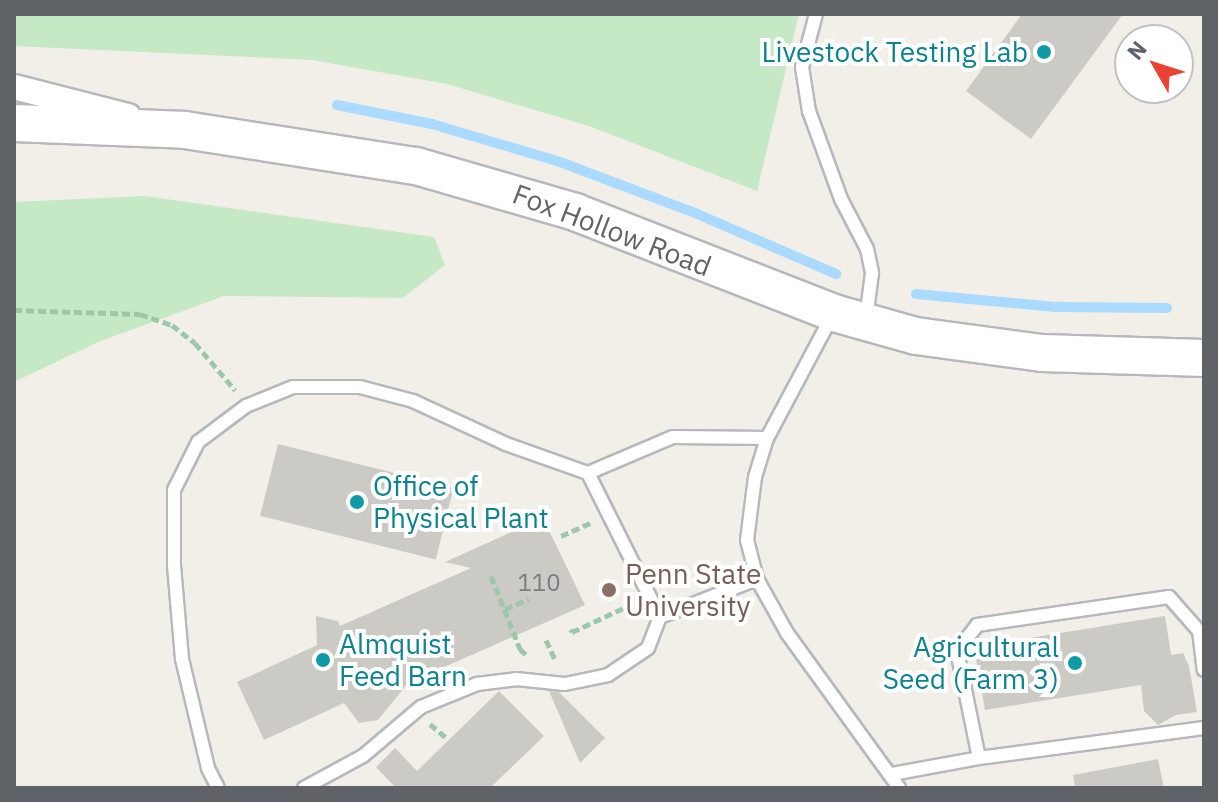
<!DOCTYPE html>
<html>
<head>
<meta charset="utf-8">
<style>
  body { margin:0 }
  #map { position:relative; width:1218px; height:802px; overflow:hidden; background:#f1efe8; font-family:"IBM Plex Sans",sans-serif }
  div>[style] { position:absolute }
  .green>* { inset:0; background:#c5e8c5 }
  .stream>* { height:10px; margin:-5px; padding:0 5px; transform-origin:5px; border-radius:5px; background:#aadaff }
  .building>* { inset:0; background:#cccac5; transform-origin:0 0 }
  .path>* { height:5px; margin-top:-2.5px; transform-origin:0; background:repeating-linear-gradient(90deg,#9cc7a9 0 8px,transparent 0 12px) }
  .roads { filter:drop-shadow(2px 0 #b5b8bc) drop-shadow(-2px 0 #b5b8bc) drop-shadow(0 2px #b5b8bc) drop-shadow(0 -2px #b5b8bc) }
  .service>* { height:12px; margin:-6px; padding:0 6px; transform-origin:6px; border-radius:6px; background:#fff }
  .minor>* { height:24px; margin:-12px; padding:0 12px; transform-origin:12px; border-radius:12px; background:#fff }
  .secondary>* { height:36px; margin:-18px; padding:0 18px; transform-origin:18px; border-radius:18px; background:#fff }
  .dots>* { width:22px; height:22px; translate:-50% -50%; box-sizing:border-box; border:4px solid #fff; border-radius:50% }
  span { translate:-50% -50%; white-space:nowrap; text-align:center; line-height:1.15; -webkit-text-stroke:8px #fff; paint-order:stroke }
  .number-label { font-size:24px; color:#7a7d7f }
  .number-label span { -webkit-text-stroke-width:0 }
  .culture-label { font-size:28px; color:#0d838f }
  .right { translate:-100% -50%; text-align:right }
  .left { translate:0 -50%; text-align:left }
  .street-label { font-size:28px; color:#5f6368 }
  .education-label { font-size:28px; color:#785e54 }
  .frame { position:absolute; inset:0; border:16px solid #5f6368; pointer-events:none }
  .north { position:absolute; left:1114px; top:24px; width:80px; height:80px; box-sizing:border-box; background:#fff; border:2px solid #bfc1c3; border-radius:50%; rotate:309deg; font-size:22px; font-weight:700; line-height:32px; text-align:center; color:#5f6368 }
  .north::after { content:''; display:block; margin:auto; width:28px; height:36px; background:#ea4335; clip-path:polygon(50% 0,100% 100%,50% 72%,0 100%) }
</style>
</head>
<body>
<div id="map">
  <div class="green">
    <i style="clip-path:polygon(14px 14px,799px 14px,757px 191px,589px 126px,447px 84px,312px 60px,14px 46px)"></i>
    <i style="clip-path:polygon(145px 196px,434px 237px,445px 265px,403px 298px,224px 296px,98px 342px,14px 382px,14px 202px)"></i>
  </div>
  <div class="stream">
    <i style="left:337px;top:105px;width:97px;rotate:11.3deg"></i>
    <i style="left:432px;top:124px;width:134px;rotate:16.5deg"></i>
    <i style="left:560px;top:162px;width:144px;rotate:20.7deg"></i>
    <i style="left:695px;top:213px;width:154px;rotate:23.4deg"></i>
    <i style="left:916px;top:294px;width:140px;rotate:5.3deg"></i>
    <i style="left:1055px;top:307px;width:112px;rotate:0.5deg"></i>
  </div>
  <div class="building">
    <i style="clip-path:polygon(1022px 14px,1123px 14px,1031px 139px,966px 91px)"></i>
    <i style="left:278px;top:444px;width:181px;height:74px;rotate:14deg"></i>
    <i style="clip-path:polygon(543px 518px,585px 605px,408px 683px,378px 720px,359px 723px,344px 703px,264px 740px,237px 682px,317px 645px,316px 616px,338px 621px,340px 626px,471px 568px,445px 562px)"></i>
    <i style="clip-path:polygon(1165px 616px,1171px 655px,1183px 653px,1189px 666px,1197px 712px,1176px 715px,1158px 725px,1144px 711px,1141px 685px,985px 710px,974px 647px)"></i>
    <i style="clip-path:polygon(499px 691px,544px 736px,490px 788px,396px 788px,376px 767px,395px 748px,417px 771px)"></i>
    <i style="clip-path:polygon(549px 691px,559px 692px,605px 738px,580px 763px)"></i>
    <i style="clip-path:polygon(1158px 759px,1164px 788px,1075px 788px,1073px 775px)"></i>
  </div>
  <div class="path">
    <i style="left:14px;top:310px;width:126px;rotate:1.8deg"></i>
    <i style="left:140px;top:314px;width:34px;rotate:19deg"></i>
    <i style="left:172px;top:325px;width:29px;rotate:38deg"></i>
    <i style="left:195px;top:343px;width:62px;rotate:49.6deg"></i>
    <i style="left:561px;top:536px;width:32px;rotate:-24deg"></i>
    <i style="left:491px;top:576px;width:79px;rotate:68.3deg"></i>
    <i style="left:520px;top:649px;width:12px;rotate:42deg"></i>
    <i style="left:505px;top:609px;width:26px;rotate:-23deg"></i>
    <i style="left:571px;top:629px;width:3px;rotate:72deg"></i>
    <i style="left:572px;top:632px;width:64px;rotate:-25deg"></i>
    <i style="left:546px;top:640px;width:23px;rotate:65deg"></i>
    <i style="left:430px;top:724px;width:23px;rotate:40deg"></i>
  </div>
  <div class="roads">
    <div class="service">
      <i style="left:816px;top:14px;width:55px;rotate:104.8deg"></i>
      <i style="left:802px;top:67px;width:45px;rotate:81deg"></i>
      <i style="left:809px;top:111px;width:94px;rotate:70deg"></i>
      <i style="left:841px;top:199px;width:56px;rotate:62.5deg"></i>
      <i style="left:867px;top:249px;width:25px;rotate:78deg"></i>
      <i style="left:872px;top:273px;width:46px;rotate:97.4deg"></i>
      <i style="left:832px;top:316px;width:138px;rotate:118deg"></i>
      <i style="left:767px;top:438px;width:41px;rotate:107.1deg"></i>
      <i style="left:755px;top:477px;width:64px;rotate:97.2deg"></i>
      <i style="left:747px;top:540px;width:40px;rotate:75.6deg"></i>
      <i style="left:757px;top:579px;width:62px;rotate:60.9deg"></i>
      <i style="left:787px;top:633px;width:191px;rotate:54.1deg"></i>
      <i style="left:757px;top:579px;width:104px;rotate:158.6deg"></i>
      <i style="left:660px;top:617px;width:161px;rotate:-116.6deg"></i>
      <i style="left:588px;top:473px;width:92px;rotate:-23deg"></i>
      <i style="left:673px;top:437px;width:94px;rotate:0.6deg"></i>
      <i style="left:979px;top:758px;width:227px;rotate:-7.6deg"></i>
      <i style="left:892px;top:774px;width:88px;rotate:-10.4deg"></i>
      <i style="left:979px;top:758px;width:109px;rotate:-101.6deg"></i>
      <i style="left:957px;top:651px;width:33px;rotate:-52deg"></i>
      <i style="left:977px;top:625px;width:194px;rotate:-8.3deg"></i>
      <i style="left:1169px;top:597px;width:45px;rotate:48.6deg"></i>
      <i style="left:1199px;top:631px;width:39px;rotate:83deg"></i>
      <i style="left:218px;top:788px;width:22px;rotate:-117deg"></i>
      <i style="left:208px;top:768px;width:112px;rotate:-103.4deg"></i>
      <i style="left:182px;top:659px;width:94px;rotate:-94.9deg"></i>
      <i style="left:174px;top:565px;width:75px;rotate:-90deg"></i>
      <i style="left:174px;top:490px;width:54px;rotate:-63.4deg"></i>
      <i style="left:198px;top:442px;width:60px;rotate:-36.9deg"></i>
      <i style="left:246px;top:406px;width:51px;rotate:-22deg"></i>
      <i style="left:293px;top:387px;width:67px"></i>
      <i style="left:360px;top:387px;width:55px;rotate:14.8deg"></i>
      <i style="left:413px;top:401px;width:102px;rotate:24.8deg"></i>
      <i style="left:506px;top:444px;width:87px;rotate:19.5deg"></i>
      <i style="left:304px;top:788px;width:67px;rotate:-28.5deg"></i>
      <i style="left:363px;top:756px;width:76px;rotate:-40.2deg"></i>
      <i style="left:421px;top:707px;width:61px;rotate:-22.3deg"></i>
      <i style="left:477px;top:684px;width:39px;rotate:-7deg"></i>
      <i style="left:516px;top:679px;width:49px;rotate:5.8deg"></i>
      <i style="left:565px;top:684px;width:44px;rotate:-11.8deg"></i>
      <i style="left:608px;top:675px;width:48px;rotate:-34deg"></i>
      <i style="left:648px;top:648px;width:33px;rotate:-69deg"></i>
    </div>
    <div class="minor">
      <i style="left:14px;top:87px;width:118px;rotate:14.3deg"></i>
    </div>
    <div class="secondary">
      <i style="left:14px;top:123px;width:171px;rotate:2.3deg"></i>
      <i style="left:185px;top:130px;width:234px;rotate:8.9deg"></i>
      <i style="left:416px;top:166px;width:166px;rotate:16.1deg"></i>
      <i style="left:575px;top:212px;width:278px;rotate:21.3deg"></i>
      <i style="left:834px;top:313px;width:85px;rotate:15.7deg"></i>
      <i style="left:916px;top:336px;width:127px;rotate:7.7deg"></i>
      <i style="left:1042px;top:353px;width:162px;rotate:1.8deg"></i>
    </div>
  </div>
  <div class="dots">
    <i style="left:1044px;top:52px;background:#0f9aa8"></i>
    <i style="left:357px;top:502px;background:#0f9aa8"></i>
    <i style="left:609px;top:590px;background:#8d6e63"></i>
    <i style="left:323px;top:660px;background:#0f9aa8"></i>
    <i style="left:1075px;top:663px;background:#0f9aa8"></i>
  </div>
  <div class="number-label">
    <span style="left:539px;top:583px">110</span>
  </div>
  <div class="culture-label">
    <span class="right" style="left:1028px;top:52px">Livestock Testing Lab</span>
    <span class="left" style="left:373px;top:502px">Office of<br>Physical Plant</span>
    <span class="left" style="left:339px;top:660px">Almquist<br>Feed Barn</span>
    <span class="right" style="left:1059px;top:663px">Agricultural<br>Seed (Farm 3)</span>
  </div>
  <div class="street-label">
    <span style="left:612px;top:230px;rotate:21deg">Fox Hollow Road</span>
  </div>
  <div class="education-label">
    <span class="left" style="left:625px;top:590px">Penn State<br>University</span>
  </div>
  <div class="frame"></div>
  <div class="north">N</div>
</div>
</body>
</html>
